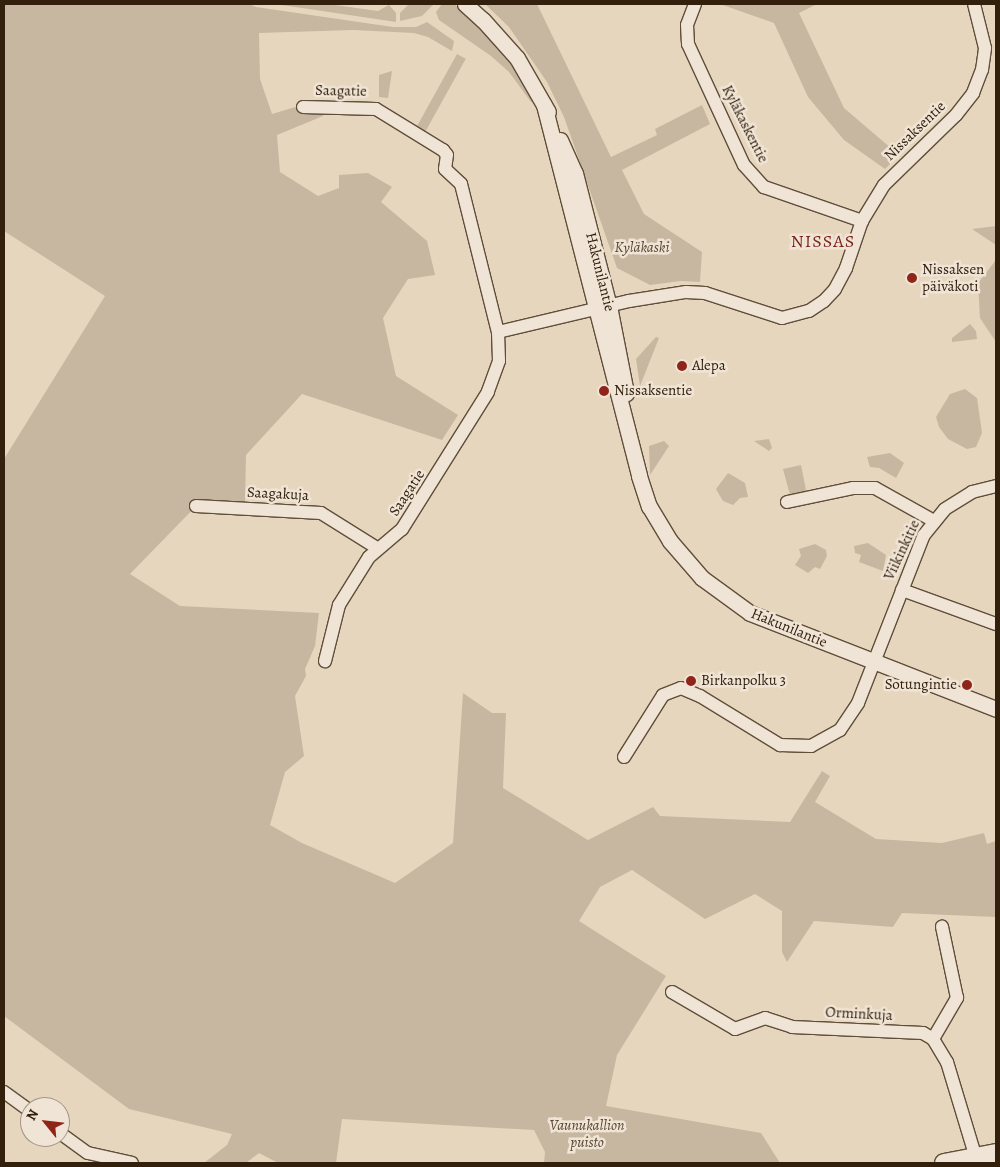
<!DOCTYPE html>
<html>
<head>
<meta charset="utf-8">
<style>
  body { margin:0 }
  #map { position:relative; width:1000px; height:1167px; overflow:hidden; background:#e7d6be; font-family:Alegreya,serif }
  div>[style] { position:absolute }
  .green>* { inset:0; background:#c8b7a0; transform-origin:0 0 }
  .roads { filter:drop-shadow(1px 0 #5f4e39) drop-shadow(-1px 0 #5f4e39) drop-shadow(0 1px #5f4e39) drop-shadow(0 -1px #5f4e39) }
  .minor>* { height:12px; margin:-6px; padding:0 6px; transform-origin:6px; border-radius:6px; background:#efe4d5 }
  .tertiary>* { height:15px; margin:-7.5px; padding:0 7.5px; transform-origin:7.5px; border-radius:7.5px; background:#efe4d5 }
  .secondary>* { height:18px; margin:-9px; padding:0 9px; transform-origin:9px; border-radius:9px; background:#efe4d5 }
  .dots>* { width:14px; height:14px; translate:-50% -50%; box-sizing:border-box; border:2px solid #efe4d5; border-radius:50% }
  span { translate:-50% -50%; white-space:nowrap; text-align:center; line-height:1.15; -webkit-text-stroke:5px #efe4d5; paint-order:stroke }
  .street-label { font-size:15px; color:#32200d }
  .park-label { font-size:15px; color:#584632; font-style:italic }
  .poi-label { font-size:15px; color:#32200d }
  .left { translate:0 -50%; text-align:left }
  .right { translate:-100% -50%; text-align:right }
  .quarter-label { font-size:18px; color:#7a1f14; letter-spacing:1px }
  .frame { position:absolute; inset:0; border:5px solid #32200d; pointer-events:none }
  .north { position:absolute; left:20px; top:1097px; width:50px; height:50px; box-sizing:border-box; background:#efe4d5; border:1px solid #a39685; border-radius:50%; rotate:299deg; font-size:14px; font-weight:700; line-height:20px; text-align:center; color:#32200d }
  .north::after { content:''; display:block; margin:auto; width:18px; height:22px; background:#8f2418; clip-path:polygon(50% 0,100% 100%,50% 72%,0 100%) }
</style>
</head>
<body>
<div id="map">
  <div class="green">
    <i style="clip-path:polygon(4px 4px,249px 4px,256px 7px,393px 27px,416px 27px,427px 22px,454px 41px,452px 51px,428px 37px,414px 33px,353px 30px,259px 33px,260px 79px,272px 114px,302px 105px,323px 105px,323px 116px,277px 135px,280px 172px,318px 196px,339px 188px,339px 175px,368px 173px,392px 187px,381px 202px,427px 241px,435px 275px,408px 279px,383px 318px,396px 376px,458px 415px,442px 440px,302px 394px,246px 455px,245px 503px,201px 501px,130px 574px,180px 606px,319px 613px,315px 646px,305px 669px,306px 676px,295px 696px,304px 756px,285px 772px,270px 825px,302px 843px,395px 883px,453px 843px,463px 693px,492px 713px,506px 713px,503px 788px,588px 840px,653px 807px,660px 816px,790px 822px,822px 771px,830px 776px,815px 802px,876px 839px,942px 843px,984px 833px,987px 844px,996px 841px,996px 917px,902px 913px,893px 927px,814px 921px,787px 962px,782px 952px,782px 911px,755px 894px,705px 919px,632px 870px,600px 887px,579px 921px,666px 976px,617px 1055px,606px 1106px,761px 1133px,780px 1163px,544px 1163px,545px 1152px,534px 1130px,342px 1119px,336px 1163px,278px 1163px,259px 1153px,246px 1163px,204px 1163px,227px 1145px,232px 1134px,129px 1109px,4px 1016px,4px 459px,105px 296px,4px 231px)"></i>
    <i style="clip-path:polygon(275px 4px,328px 4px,378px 11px,389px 5px,396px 13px,396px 22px)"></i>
    <i style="clip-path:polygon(409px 4px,434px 4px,422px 16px,400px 21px,400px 13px)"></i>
    <i style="clip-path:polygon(442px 4px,454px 4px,482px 26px,513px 63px,535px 101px,531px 102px,509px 72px,491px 56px,439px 20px,436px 12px)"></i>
    <i style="clip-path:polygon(485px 4px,537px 4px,611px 157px,657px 135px,655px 129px,702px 105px,710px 124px,622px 170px,644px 214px,702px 252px,700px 282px,681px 281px,650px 285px,617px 268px,564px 117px,547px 82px,509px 27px)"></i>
    <i style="clip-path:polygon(720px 4px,817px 4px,799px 13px,844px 108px,899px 155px,885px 169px,844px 140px,808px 97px,774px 23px)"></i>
    <i style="left:457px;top:54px;width:10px;height:86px;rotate:29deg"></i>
    <i style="clip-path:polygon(392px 71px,388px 98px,379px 97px,379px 75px)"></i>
    <i style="clip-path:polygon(996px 226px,996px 245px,972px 229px)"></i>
    <i style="clip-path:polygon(996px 260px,996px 342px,980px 318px,978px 283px)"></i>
    <i style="clip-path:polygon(970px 324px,976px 331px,977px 339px,952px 342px,952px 338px)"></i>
    <i style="clip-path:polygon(656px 337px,659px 338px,640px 386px,636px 359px)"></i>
    <i style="clip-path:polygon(965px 389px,977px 398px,982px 433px,976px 447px,967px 449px,948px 439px,939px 427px,936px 417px,950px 394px)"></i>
    <i style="clip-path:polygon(769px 439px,772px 448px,769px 451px,754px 441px)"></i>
    <i style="clip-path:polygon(664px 441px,669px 446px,650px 475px,649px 446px)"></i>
    <i style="clip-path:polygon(890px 453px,904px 463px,896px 478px,879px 468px,870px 467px,867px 457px)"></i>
    <i style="clip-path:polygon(801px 465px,807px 495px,790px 495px,783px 469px)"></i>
    <i style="clip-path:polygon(728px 473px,745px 483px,748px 497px,740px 498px,733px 505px,723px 501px,716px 489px)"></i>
    <i style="clip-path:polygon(868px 543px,886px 555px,883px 571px,859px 562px,861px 555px,855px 553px,854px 546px)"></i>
    <i style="clip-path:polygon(815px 544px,826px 550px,827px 556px,820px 569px,815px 567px,808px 573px,795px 565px,801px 556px,799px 549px)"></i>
  </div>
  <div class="roads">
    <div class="minor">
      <i style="left:695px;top:4px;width:22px;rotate:111deg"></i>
      <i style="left:687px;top:25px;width:19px;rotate:87deg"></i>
      <i style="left:688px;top:44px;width:133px;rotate:65.2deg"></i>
      <i style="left:744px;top:165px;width:30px;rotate:48deg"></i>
      <i style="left:764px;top:187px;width:104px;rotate:19.1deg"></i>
      <i style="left:303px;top:107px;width:73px;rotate:1.6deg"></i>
      <i style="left:376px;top:109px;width:79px;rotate:31.5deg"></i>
      <i style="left:443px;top:150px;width:6px;rotate:51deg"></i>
      <i style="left:447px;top:155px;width:14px;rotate:98deg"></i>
      <i style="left:445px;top:169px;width:22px;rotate:43deg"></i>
      <i style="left:461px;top:184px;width:153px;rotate:76deg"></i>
      <i style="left:498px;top:332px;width:29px;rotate:88deg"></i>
      <i style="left:499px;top:361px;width:33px;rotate:110deg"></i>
      <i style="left:488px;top:392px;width:162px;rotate:122.1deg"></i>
      <i style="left:402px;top:529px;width:43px;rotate:139.7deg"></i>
      <i style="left:369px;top:557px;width:57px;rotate:122deg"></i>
      <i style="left:339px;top:605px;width:58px;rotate:104deg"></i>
      <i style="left:498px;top:332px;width:135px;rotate:-13.3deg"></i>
      <i style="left:629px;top:301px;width:58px;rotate:-9deg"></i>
      <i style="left:686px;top:292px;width:19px;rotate:3deg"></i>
      <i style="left:705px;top:293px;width:81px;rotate:18deg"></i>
      <i style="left:782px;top:318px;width:28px;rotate:-15deg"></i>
      <i style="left:809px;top:311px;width:18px;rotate:-34deg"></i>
      <i style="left:824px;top:301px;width:16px;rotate:-47deg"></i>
      <i style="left:835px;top:289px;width:24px;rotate:-62deg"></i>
      <i style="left:846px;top:268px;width:50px;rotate:-71.2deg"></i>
      <i style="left:862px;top:221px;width:42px;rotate:-58.6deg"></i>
      <i style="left:884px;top:185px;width:100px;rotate:-44.2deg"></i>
      <i style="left:956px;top:115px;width:28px;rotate:-52deg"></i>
      <i style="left:973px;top:93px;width:25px;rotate:-69deg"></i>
      <i style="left:982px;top:70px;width:22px;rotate:-82deg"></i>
      <i style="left:985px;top:48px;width:45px;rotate:-104deg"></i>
      <i style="left:787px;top:502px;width:67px;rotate:-12deg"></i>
      <i style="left:853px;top:488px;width:22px"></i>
      <i style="left:875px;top:488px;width:68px;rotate:29.2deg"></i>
      <i style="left:196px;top:506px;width:125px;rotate:3.2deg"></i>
      <i style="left:321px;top:513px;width:66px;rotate:32deg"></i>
      <i style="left:902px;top:590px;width:100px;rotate:19.9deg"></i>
      <i style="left:624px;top:757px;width:73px;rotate:-57.8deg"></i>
      <i style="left:663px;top:695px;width:19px;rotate:-21deg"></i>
      <i style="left:681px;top:688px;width:21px;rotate:23deg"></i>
      <i style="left:700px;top:696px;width:94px;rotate:31.5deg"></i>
      <i style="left:780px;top:745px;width:31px;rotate:2deg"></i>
      <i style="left:811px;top:746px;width:33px;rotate:-29deg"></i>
      <i style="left:840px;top:730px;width:32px;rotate:-56deg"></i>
      <i style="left:858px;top:703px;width:180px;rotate:-68.6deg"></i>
      <i style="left:924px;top:535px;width:33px;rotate:-51deg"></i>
      <i style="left:945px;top:509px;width:32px;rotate:-32deg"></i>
      <i style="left:972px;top:492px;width:25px;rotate:-14deg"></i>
      <i style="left:672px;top:992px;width:73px;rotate:30.4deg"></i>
      <i style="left:735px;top:1029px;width:32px;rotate:-20deg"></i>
      <i style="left:765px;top:1018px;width:28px;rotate:18deg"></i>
      <i style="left:792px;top:1027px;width:131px;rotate:2.6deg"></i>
      <i style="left:923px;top:1033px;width:12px;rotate:31deg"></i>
      <i style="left:933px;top:1039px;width:27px;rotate:59deg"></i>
      <i style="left:947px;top:1062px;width:97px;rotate:73.2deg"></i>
      <i style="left:933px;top:1039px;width:48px;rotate:-59.7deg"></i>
      <i style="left:957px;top:998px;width:73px;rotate:-101.9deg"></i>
      <i style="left:4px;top:1092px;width:32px;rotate:36deg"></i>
      <i style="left:60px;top:1133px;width:34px;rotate:36deg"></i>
      <i style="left:88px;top:1153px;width:45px;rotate:12.8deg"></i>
    </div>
    <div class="tertiary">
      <i style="left:465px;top:4px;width:24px;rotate:42deg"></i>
      <i style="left:483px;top:20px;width:51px;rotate:48.2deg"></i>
      <i style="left:517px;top:58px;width:62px;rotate:60.1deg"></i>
      <i style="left:544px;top:105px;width:383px;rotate:75.6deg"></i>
      <i style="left:639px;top:476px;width:32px;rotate:72deg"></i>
      <i style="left:649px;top:506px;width:41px;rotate:59deg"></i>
      <i style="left:670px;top:541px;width:49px;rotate:49.1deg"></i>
      <i style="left:702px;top:578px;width:59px;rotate:36.1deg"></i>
      <i style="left:750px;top:613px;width:264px;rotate:21.3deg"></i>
      <i style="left:560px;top:140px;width:36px;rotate:66deg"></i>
      <i style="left:575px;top:173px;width:137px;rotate:75.7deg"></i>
      <i style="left:609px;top:306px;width:89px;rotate:78.9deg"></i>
    </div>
    <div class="secondary">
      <i style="left:944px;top:1163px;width:53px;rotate:-10.9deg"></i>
    </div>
  </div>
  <div class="dots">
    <i style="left:912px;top:278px;background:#8f2418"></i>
    <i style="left:682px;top:366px;background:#8f2418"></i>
    <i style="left:604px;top:391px;background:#8f2418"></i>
    <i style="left:691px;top:681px;background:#8f2418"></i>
    <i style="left:967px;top:685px;background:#8f2418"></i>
  </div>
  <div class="street-label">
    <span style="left:341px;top:91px;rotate:1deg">Saagatie</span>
    <span style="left:745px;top:124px;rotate:63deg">Kyläkaskentie</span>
    <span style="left:915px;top:131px;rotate:-44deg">Nissaksentie</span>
    <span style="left:600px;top:272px;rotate:76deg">Hakunilantie</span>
    <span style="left:407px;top:493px;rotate:-57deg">Saagatie</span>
    <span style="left:278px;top:494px;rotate:3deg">Saagakuja</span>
    <span style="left:902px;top:550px;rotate:-65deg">Viikinkitie</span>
    <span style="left:789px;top:628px;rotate:22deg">Hakunilantie</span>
    <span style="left:859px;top:1014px;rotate:3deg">Orminkuja</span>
  </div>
  <div class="park-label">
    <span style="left:642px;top:248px">Kyläkaski</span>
    <span style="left:587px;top:1134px">Vaunukallion<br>puisto</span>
  </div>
  <div class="poi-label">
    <span class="left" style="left:922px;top:278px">Nissaksen<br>päiväkoti</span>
    <span class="left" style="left:692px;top:366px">Alepa</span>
    <span class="left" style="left:614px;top:391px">Nissaksentie</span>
    <span class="left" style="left:701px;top:681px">Birkanpolku 3</span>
    <span class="right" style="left:957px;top:685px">Sotungintie</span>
  </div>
  <div class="quarter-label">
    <span style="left:823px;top:241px">NISSAS</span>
  </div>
  <div class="frame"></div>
  <div class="north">N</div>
</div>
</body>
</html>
